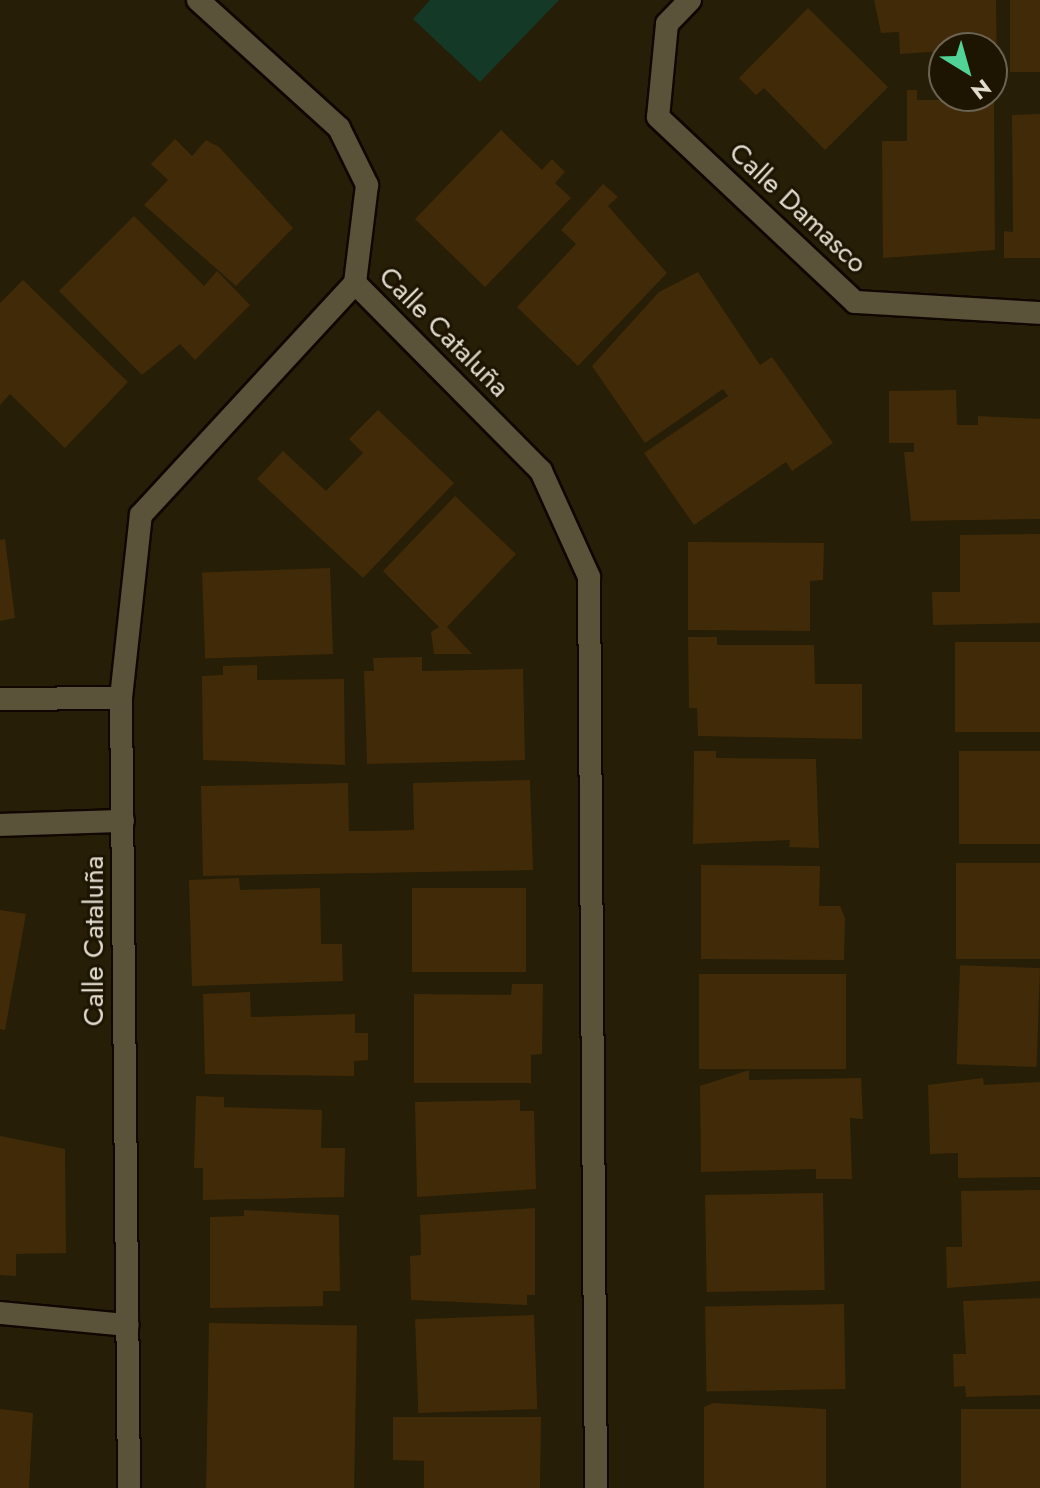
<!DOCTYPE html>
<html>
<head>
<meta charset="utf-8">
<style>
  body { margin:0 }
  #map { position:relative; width:1040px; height:1488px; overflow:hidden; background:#261e07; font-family:Jost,sans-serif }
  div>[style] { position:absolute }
  .green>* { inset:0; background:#143927 }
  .building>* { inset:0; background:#412a08; transform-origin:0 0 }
  .roads { filter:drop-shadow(2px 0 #0f0700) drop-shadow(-2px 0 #0f0700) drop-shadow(0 2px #0f0700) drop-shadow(0 -2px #0f0700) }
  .minor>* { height:22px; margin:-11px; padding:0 11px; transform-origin:11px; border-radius:11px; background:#5b523a }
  span { translate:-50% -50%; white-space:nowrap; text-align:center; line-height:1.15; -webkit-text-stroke:6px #1d1401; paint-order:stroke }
  .street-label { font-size:28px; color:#e2dccf }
  .north { position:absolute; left:928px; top:32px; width:80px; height:80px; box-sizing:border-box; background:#1d1401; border:2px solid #6c6453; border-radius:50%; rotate:143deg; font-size:22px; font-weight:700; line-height:32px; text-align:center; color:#e2dccf }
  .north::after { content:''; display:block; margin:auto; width:28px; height:36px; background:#51d397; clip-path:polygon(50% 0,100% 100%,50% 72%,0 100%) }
</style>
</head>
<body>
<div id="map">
  <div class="green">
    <i style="clip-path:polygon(430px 0,559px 0,480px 82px,413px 19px)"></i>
  </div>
  <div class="building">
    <i style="clip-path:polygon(874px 0,996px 0,997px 82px,992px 48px,900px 54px,899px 32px,881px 33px)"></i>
    <i style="left:1010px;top:0;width:30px;height:72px"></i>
    <i style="clip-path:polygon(808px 8px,888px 87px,825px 150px,764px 88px,756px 95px,739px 78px)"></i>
    <i style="clip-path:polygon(907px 90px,917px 90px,917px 100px,994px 100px,995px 250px,883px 258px,882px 141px,907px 141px)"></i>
    <i style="clip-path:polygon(1040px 114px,1040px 258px,1004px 258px,1004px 231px,1013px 232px,1012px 115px)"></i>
    <i style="clip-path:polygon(501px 130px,542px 170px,552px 159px,565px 172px,555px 183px,571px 198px,485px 287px,415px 219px)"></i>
    <i style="clip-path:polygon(175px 139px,192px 156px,206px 140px,219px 147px,293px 228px,236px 286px,144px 205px,168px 180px,151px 164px)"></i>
    <i style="clip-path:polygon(603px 184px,618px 197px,608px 206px,667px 273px,578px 366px,517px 307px,576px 244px,561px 230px)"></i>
    <i style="clip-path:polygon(134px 216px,204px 286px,217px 271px,250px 305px,195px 360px,180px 344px,142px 375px,59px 291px)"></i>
    <i style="clip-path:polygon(698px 272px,760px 365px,772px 357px,833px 443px,792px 471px,786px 462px,694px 525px,644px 453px,728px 396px,723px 389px,645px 443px,592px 366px,659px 292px)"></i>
    <i style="clip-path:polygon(23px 280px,128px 382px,65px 448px,10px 394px,0 405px,0 303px)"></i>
    <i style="clip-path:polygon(956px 390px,957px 425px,978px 425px,978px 416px,1040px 419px,1040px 519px,911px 521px,904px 452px,914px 452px,914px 443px,889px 443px,889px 391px)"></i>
    <i style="clip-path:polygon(378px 410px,454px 483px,363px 578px,257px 479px,283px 451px,326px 491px,363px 453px,349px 439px)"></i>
    <i style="clip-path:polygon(455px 496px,516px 554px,447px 627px,472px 654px,434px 654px,431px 632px,439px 627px,383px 571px)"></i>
    <i style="clip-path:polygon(1040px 534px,1040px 623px,933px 625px,932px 592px,960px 592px,960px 535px)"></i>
    <i style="clip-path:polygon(5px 539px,15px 618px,0 621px,0 540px)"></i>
    <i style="clip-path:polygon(688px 542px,824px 543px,823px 580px,810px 581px,810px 631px,688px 630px)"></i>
    <i style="left:330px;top:568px;width:86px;height:128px;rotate:88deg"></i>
    <i style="clip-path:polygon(688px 637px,717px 637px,717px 645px,814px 645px,815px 684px,862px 684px,862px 739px,698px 736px,697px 708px,689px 708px)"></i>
    <i style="left:955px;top:642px;width:85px;height:90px"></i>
    <i style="clip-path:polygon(422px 657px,422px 671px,523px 669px,525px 760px,367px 764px,364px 671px,374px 671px,373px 658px)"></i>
    <i style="clip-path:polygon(257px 665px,257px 680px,344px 679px,345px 765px,203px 760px,202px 676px,223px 675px,223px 666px)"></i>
    <i style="clip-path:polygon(694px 751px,716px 751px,716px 758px,816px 759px,819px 848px,789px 847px,790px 840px,693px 844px)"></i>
    <i style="left:1040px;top:751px;width:93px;height:81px;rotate:90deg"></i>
    <i style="clip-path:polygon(530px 780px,533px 870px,203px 876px,201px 786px,348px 783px,349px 831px,367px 831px,414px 830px,413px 783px)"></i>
    <i style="left:1040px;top:863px;width:96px;height:84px;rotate:90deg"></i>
    <i style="clip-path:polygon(701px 865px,820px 866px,819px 906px,840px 906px,845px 918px,844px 960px,701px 959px)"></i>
    <i style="clip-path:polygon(239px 878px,240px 890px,320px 888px,321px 944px,342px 944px,343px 981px,192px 986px,189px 880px)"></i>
    <i style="left:526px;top:888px;width:84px;height:114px;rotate:90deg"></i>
    <i style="clip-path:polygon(0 910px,26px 914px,5px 1030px,0 1029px)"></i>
    <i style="left:1040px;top:968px;width:99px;height:80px;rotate:92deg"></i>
    <i style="left:699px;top:974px;width:147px;height:95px"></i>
    <i style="clip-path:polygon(512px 984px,543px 984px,542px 1054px,531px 1055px,531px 1083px,414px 1083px,414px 994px,511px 995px)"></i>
    <i style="clip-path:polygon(250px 992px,251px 1017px,355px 1014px,355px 1033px,368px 1033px,368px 1060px,354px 1061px,354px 1076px,205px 1074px,203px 994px)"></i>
    <i style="clip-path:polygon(749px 1070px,749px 1080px,861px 1078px,863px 1119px,850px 1118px,852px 1179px,816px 1179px,816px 1169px,701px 1172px,700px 1086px)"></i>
    <i style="clip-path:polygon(983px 1078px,984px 1085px,1040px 1082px,1040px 1177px,958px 1178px,958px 1153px,930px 1154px,928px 1085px)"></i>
    <i style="clip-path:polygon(196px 1096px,224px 1097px,224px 1107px,322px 1110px,321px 1148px,345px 1148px,344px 1197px,203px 1200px,203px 1168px,194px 1168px)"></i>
    <i style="clip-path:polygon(520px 1100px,520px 1111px,534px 1111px,536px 1189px,417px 1197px,415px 1102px)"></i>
    <i style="clip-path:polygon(0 1136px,65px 1149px,66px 1253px,16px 1254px,16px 1276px,0 1275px)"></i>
    <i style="clip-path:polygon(1040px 1190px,1040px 1281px,947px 1288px,946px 1247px,962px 1247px,961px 1191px)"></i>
    <i style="left:823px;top:1193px;width:97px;height:118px;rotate:89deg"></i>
    <i style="clip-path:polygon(535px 1208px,535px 1295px,527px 1295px,527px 1305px,411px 1300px,410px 1256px,421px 1255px,420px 1215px)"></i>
    <i style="clip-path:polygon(244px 1210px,339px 1215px,340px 1291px,323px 1291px,323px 1306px,210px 1308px,210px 1217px,244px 1216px)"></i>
    <i style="clip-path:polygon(1040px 1298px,1040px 1395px,966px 1397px,965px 1386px,954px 1387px,953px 1354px,966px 1354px,963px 1301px)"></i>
    <i style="left:844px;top:1304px;width:85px;height:139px;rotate:89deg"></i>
    <i style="left:534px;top:1315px;width:94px;height:119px;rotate:88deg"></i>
    <i style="left:209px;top:1323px;width:148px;height:165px;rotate:1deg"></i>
    <i style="clip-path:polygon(713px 1403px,826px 1409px,826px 1488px,704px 1488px,704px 1407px)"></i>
    <i style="clip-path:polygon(0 1409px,33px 1413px,29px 1488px,0 1488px)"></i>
    <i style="left:1040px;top:1409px;width:79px;height:79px;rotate:90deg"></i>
    <i style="clip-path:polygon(393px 1417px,541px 1417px,540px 1488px,424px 1488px,424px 1461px,393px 1460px)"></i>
  </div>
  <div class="roads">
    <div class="minor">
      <i style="left:198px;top:0;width:190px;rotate:42.2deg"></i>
      <i style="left:339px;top:128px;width:64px;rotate:63.8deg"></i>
      <i style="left:367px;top:185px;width:99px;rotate:97deg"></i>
      <i style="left:690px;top:0;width:33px;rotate:134deg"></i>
      <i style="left:667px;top:24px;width:93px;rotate:95.5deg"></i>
      <i style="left:658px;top:117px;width:270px;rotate:43.2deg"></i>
      <i style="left:855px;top:302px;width:185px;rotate:3.4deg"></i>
      <i style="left:355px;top:283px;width:264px;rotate:45.3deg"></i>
      <i style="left:541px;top:471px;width:116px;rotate:65.6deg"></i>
      <i style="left:589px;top:577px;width:911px;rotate:89.56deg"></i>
      <i style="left:0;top:699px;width:121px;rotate:-0.5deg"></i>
      <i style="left:0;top:825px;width:123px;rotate:-1.9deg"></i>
      <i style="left:0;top:1313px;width:128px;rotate:5.4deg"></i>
      <i style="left:129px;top:1488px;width:790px;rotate:-90.58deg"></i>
      <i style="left:121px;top:698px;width:184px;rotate:-83.8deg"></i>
      <i style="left:141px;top:515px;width:316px;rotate:-47.3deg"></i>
    </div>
  </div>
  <div class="street-label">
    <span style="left:798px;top:208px;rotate:43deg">Calle Damasco</span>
    <span style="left:444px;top:332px;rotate:45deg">Calle Cataluña</span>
    <span style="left:94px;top:941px;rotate:-90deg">Calle Cataluña</span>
  </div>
  <div class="north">N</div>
</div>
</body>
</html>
